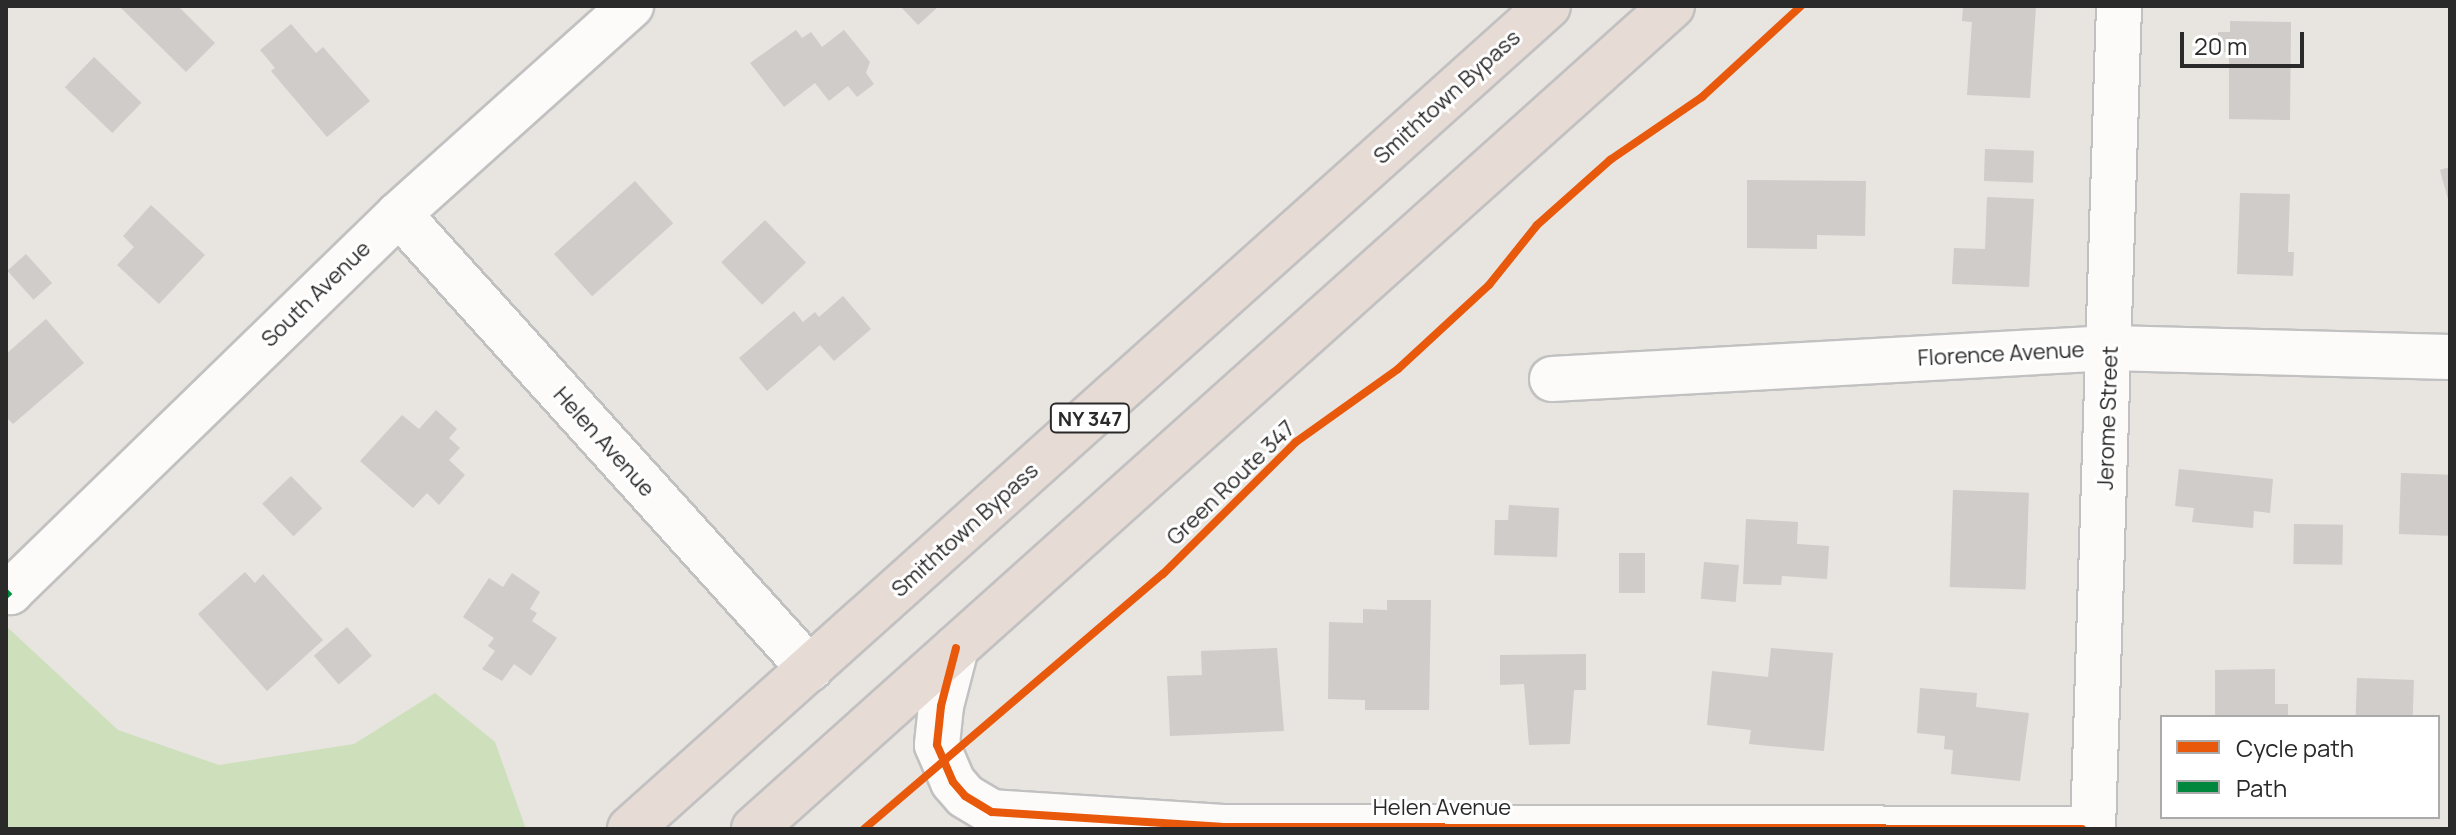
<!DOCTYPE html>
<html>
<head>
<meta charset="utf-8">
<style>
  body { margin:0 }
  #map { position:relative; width:2456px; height:835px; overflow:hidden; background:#e8e4e0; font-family:Manrope,sans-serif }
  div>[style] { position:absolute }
  .green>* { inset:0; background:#cde0bb }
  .building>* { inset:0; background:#cfccc9; transform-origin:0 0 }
  .roads { filter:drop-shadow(2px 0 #c2c1c1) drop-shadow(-2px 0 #c2c1c1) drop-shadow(0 2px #c2c1c1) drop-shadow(0 -2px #c2c1c1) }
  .minor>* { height:44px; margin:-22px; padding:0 22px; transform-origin:22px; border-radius:22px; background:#fcfbfa }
  .highway>* { height:44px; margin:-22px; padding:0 22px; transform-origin:22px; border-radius:22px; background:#e7dcd5 }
  .quiet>* { height:6px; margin-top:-3px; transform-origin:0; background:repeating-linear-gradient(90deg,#00873e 0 12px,transparent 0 18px) }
  .cycleway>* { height:8px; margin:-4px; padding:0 4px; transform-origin:4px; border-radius:4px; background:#e8590c }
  span { translate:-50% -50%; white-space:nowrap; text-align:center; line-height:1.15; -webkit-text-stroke:6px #fff; paint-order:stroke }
  .shield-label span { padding:2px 6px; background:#fff; border:2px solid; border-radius:6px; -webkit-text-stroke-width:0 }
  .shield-label { font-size:20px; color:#2a2a2a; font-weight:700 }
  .street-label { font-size:22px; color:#2a2a2a }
  .frame { position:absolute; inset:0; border:8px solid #2a2a2a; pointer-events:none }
  .legend { position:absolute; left:2160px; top:715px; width:280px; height:104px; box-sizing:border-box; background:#fff; border:2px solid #aaa; margin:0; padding:10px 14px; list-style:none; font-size:24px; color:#2a2a2a }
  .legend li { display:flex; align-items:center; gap:16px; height:40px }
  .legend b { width:40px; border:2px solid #aaa }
  .scale { position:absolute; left:2180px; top:32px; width:124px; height:36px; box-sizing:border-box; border:4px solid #2a2a2a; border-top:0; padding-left:10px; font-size:24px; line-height:28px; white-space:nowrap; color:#2a2a2a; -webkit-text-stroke:6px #fff; paint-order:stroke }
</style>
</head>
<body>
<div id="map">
  <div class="green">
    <i style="clip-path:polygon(6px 626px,118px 730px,219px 765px,354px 744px,435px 693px,495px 742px,526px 829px,6px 829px)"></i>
  </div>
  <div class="building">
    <i style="clip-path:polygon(119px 6px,178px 6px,215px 43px,186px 72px)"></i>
    <i style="clip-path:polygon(900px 6px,939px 6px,918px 25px)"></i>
    <i style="clip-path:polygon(1963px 6px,2036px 6px,2030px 98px,1967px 95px,1972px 22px,1962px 21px)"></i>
    <i style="clip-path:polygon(2230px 21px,2291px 22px,2290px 120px,2229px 119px,2229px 52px,2218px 52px,2218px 32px,2230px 32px)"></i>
    <i style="clip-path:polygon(291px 24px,316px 53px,323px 47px,370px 101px,327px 137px,271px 71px,275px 68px,260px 50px)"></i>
    <i style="clip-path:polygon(796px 30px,802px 38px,811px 32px,822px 47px,844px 30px,870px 62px,866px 73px,874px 84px,857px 97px,848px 86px,829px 101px,815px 83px,784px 107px,750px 63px)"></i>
    <i style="left:94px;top:57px;width:66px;height:42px;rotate:44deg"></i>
    <i style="left:1985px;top:149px;width:49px;height:32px;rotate:2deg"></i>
    <i style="clip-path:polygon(2450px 167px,2450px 203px,2449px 203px,2440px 170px)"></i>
    <i style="clip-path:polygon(1747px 180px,1866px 181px,1865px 236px,1817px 235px,1817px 249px,1747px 248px)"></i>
    <i style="left:635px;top:181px;width:57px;height:109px;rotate:48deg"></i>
    <i style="clip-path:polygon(2240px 193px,2290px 194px,2288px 252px,2294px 252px,2293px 276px,2237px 274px)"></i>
    <i style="clip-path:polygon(1987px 197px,2034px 199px,2029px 287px,1952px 284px,1954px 248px,1985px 249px)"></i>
    <i style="clip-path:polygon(151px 205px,205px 255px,159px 304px,117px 265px,134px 247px,123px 236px)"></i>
    <i style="left:765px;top:220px;width:59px;height:61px;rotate:46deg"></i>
    <i style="left:26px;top:254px;width:39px;height:25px;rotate:48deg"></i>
    <i style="clip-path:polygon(843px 296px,871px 329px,834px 361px,820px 345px,767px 391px,739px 358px,794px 311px,803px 322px,815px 312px,819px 317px)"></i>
    <i style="clip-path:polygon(46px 319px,84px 363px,13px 424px,6px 417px,6px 354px)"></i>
    <i style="clip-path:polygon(436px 410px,457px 429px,449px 438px,460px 448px,449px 460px,465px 475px,439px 505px,427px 493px,413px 508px,360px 461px,402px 415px,419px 429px)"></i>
    <i style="clip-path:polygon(2179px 469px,2273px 479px,2270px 513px,2254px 511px,2253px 528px,2192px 522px,2194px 508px,2175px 506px)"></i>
    <i style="left:2401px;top:473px;width:49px;height:61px;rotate:2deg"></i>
    <i style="left:291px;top:476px;width:45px;height:40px;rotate:46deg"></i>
    <i style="left:1953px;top:490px;width:76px;height:97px;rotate:2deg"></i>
    <i style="clip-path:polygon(1509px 505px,1559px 508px,1557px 557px,1494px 555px,1495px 520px,1508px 520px)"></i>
    <i style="clip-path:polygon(1746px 519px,1798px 522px,1797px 544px,1829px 546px,1827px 579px,1782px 576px,1781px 585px,1743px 584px)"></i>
    <i style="left:2294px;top:524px;width:49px;height:40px;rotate:1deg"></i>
    <i style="left:1619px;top:553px;width:26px;height:40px"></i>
    <i style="left:1704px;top:562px;width:35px;height:37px;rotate:5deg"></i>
    <i style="clip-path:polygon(245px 572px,255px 583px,263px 574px,323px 640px,267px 691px,198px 614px)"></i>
    <i style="clip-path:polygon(512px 573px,540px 592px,530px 609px,537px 613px,532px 621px,557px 638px,531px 676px,514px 664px,502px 681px,482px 669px,495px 651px,488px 646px,494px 638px,463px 617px,489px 578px,503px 587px)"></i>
    <i style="clip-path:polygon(1387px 600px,1431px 600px,1429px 710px,1365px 710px,1365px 700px,1328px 699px,1329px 622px,1363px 623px,1363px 609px,1387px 610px)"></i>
    <i style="left:347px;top:627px;width:38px;height:44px;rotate:49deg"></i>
    <i style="clip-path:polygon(1277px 648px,1284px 731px,1170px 736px,1167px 676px,1202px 675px,1201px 651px)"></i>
    <i style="clip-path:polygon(1771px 648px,1833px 653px,1824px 751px,1749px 744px,1751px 730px,1707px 725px,1712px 671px,1768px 677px)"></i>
    <i style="clip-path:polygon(1586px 654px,1586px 690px,1574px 690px,1570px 744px,1529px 745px,1524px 684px,1500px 685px,1500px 655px)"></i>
    <i style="clip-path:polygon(2275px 669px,2275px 704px,2288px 704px,2288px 717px,2215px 717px,2215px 670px)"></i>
    <i style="left:2357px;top:678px;width:57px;height:39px;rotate:2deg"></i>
    <i style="clip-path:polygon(1920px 688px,1977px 693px,1976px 707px,2029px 713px,2020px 781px,1951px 774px,1953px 750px,1944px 749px,1945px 736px,1917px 733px)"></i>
  </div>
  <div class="roads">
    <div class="minor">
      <i style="left:399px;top:214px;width:613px;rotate:47.91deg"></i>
      <i style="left:1552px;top:379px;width:559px;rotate:-3.18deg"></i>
      <i style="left:2110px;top:348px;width:340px;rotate:1.5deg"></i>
      <i style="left:6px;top:588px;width:6px;rotate:45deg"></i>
      <i style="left:10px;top:592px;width:542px;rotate:-44.18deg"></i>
      <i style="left:399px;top:214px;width:312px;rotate:-41.9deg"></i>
      <i style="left:956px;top:648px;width:60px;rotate:104.5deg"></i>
      <i style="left:941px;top:706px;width:39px;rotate:96deg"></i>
      <i style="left:937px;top:745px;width:40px;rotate:66.6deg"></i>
      <i style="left:953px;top:782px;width:18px;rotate:49deg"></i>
      <i style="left:965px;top:796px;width:31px;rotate:31deg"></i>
      <i style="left:992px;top:812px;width:229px;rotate:3.7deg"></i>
      <i style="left:1221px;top:827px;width:861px;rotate:0.13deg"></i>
      <i style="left:2093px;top:829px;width:823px;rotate:-88.19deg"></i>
    </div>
    <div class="highway">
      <i style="left:630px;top:829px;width:1233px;rotate:-41.88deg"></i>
      <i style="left:754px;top:829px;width:1233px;rotate:-41.88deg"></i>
    </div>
  </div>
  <div class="quiet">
    <i style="left:6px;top:596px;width:6px;rotate:-45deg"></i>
  </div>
  <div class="cycleway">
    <i style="left:956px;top:648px;width:60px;rotate:104.5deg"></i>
    <i style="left:941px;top:706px;width:39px;rotate:96deg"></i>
    <i style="left:937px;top:745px;width:40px;rotate:66.6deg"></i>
    <i style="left:953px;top:782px;width:18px;rotate:49deg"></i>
    <i style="left:965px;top:796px;width:31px;rotate:31deg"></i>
    <i style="left:992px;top:812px;width:229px;rotate:3.7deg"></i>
    <i style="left:1221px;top:827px;width:861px;rotate:0.13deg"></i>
    <i style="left:864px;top:829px;width:393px;rotate:-40.5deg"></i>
    <i style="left:1163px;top:574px;width:187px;rotate:-44.8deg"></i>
    <i style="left:1296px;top:442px;width:125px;rotate:-35.6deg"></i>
    <i style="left:1398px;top:369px;width:124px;rotate:-42.7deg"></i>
    <i style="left:1489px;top:285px;width:77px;rotate:-51.3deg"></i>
    <i style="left:1537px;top:225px;width:98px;rotate:-41.7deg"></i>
    <i style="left:1610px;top:160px;width:112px;rotate:-34.4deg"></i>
    <i style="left:1702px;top:97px;width:134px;rotate:-42.6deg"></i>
  </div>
  <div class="shield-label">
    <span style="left:1090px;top:418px">NY 347</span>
  </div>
  <div class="street-label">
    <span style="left:1447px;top:97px;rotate:-42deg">Smithtown Bypass</span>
    <span style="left:316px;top:294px;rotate:-44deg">South Avenue</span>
    <span style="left:2001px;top:354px;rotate:-3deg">Florence Avenue</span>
    <span style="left:2108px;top:418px;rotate:-88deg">Jerome Street</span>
    <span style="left:604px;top:442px;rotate:48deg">Helen Avenue</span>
    <span style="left:1231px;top:483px;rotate:-44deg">Green Route 347</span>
    <span style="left:965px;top:530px;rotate:-42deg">Smithtown Bypass</span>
    <span style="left:1442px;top:808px">Helen Avenue</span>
  </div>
  <div class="frame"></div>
  <ul class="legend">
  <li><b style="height:10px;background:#e8590c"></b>Cycle path</li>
  <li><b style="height:10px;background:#00873e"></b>Path</li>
  </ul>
  <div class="scale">20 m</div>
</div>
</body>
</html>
